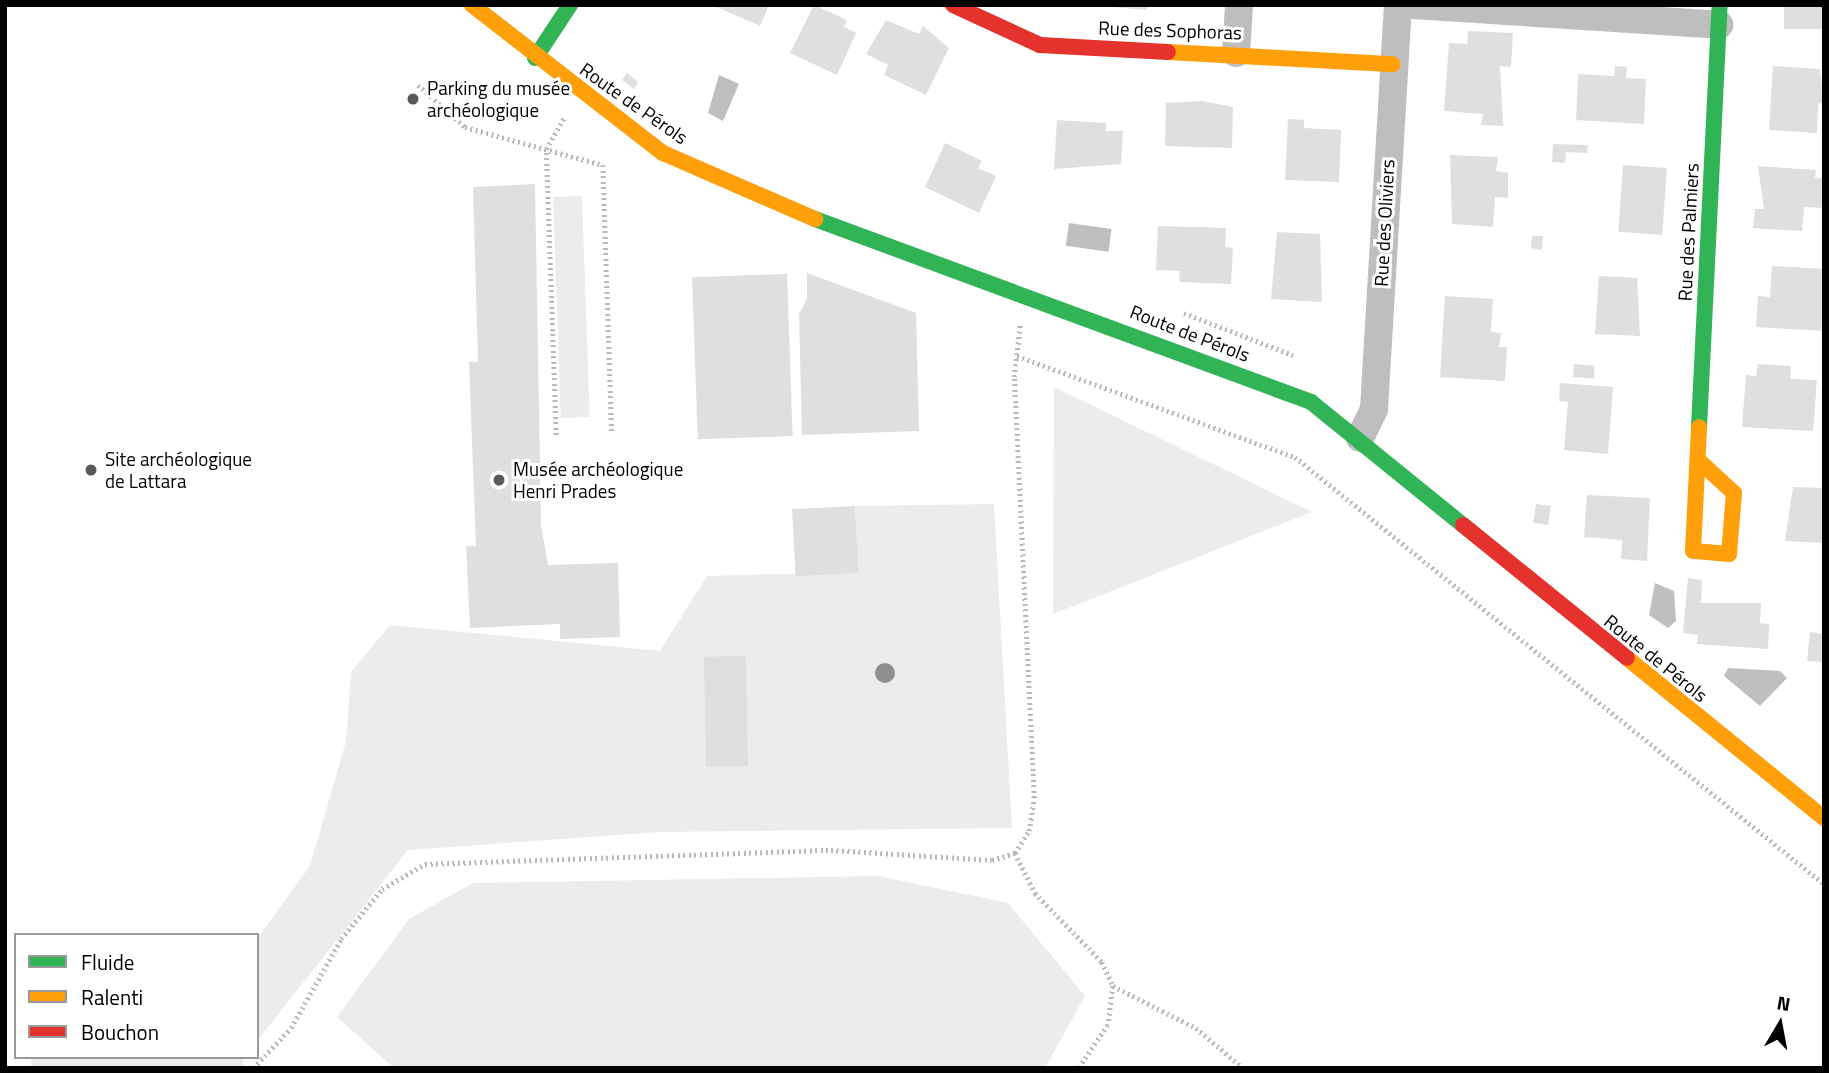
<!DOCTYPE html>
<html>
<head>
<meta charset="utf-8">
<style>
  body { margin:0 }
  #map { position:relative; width:1829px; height:1073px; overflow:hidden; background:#fff; font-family:"Titillium Web",sans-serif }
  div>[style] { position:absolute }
  .green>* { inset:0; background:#ececec; transform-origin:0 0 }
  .water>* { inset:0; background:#bfbfbf; transform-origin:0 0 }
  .building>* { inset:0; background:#dfdfdf; transform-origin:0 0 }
  .path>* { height:4.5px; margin-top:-2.25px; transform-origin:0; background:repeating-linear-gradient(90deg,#b9b9b9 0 2px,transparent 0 5.5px) }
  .street>* { height:28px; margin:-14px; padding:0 14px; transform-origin:14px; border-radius:14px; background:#bebebe }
  .fast>* { height:16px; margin:-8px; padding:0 8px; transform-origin:8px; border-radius:8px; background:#30b455 }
  .slow>* { height:16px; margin:-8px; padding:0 8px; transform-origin:8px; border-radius:8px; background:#ff9f0a }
  .jam>* { height:16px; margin:-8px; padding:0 8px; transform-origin:8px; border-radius:8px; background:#e5322d }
  .trees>* { width:20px; height:20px; margin:-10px; border-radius:50%; background:#8f8f8f }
  .dots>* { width:19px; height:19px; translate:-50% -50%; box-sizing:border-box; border:4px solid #fff; border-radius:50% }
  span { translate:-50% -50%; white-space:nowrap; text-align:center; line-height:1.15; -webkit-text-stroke:6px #fff; paint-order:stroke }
  .street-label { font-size:19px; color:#000 }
  .poi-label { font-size:19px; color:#000 }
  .left { translate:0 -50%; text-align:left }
  .frame { position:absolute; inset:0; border:7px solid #000; pointer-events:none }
  .legend { position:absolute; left:14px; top:933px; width:245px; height:126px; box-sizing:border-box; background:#fff; border:2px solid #999; margin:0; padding:9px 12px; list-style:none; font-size:21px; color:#000 }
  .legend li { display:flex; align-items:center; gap:14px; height:35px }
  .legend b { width:35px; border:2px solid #999 }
  .north { position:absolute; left:1745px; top:989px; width:70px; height:70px; -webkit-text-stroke:5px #fff; paint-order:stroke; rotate:10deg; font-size:19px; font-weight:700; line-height:28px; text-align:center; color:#000 }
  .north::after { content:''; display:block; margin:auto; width:24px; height:32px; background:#000; clip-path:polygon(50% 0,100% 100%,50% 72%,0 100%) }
</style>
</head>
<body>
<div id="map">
  <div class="green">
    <i style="left:582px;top:196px;width:221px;height:29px;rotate:88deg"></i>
    <i style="clip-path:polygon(1054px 387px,1312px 512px,1053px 614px)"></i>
    <i style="clip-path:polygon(994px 504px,1012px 828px,660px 832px,408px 850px,257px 1041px,257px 939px,310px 866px,346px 741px,351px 672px,390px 625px,660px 651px,707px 576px,858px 572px,855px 506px)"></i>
    <i style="clip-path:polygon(878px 876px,1008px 903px,1085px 996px,1045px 1068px,394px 1068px,337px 1017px,409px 919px,473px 883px)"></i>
    <i style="left:31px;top:1057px;width:212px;height:13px"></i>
  </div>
  <div class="water">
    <i style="clip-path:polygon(719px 75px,739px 84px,723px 121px,708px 113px)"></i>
    <i style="left:1069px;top:223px;width:43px;height:23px;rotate:8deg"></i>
    <i style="clip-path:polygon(1655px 583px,1674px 591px,1676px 621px,1668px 628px,1649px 615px)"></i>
    <i style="clip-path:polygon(1728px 668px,1780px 671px,1787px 678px,1760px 706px,1724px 676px)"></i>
  </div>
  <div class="building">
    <i style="clip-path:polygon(712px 5px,769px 5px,760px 26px)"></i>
    <i style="clip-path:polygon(814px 5px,847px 20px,844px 27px,856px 33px,837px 75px,790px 53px)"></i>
    <i style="clip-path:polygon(1088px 5px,1148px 5px,1147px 10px)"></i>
    <i style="left:1784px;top:5px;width:40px;height:24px"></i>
    <i style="clip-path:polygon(886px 20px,919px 34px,923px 26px,949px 48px,926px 95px,884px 75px,888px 65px,866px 54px)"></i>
    <i style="clip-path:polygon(1468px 31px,1513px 33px,1511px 67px,1500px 66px,1503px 126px,1481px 125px,1483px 114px,1444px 111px,1449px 43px,1467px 44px)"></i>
    <i style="clip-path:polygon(1615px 66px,1627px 67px,1626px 78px,1646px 79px,1644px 124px,1576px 120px,1578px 74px,1614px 76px)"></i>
    <i style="clip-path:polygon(1773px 66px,1820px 69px,1824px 104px,1818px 103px,1817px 133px,1769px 130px)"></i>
    <i style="clip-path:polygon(627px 73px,638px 82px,634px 89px,622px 80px)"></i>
    <i style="clip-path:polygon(1202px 101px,1233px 107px,1232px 148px,1165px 146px,1166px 103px)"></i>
    <i style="clip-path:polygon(1288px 119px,1304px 120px,1304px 128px,1341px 130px,1339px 182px,1285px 180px)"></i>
    <i style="clip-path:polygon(1057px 120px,1106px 123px,1106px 131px,1123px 131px,1121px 164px,1054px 169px)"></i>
    <i style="clip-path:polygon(945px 143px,982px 161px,978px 168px,996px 176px,979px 213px,925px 187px)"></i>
    <i style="clip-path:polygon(1553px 144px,1588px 145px,1587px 153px,1566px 152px,1565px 163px,1552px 162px)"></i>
    <i style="clip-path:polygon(1450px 155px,1498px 157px,1496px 171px,1508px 173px,1508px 198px,1495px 197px,1493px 227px,1452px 224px)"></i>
    <i style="left:1623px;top:165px;width:44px;height:67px;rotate:4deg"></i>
    <i style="clip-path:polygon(1758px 166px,1816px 170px,1815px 178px,1824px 178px,1824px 208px,1804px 207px,1802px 231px,1753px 228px,1755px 209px,1764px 209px)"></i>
    <i style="clip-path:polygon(535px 184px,541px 525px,548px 565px,618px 563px,620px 637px,560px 639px,560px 624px,470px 628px,466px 546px,476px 546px,469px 362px,478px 362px,473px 187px)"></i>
    <i style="clip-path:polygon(1158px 226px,1226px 228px,1225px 247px,1233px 248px,1231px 284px,1180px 282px,1179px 271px,1156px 270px)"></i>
    <i style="clip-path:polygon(1277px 232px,1320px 234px,1322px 302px,1271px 299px)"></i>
    <i style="clip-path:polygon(1532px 236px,1543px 236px,1542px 250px,1531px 248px)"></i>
    <i style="clip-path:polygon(1772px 266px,1824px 269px,1824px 331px,1756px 327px,1758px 296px,1770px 297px)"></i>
    <i style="clip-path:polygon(807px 273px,916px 313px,919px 431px,802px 435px,799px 314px,807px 299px)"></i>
    <i style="left:787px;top:274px;width:162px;height:95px;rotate:88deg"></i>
    <i style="clip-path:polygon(1599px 276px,1637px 278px,1640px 336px,1595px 334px)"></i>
    <i style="clip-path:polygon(1445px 296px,1493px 299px,1491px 332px,1501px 333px,1499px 347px,1507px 347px,1505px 381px,1440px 377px)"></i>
    <i style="left:1574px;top:364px;width:21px;height:13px;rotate:5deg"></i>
    <i style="clip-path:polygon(1758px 364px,1791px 366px,1790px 379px,1817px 380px,1813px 431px,1742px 427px,1746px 375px,1756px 376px)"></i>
    <i style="clip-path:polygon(1560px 383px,1613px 387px,1608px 454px,1564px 450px,1568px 402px,1559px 401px)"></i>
    <i style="clip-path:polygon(1793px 487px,1824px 488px,1824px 543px,1785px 541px)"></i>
    <i style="clip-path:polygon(1587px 495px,1650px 498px,1647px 561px,1621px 559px,1622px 540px,1584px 537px)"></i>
    <i style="left:1536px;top:504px;width:15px;height:19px;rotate:8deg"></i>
    <i style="left:855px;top:506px;width:67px;height:63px;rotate:87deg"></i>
    <i style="clip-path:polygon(1688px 578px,1702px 580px,1701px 603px,1761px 603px,1760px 623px,1769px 624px,1768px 649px,1697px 644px,1698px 635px,1683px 633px)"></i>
    <i style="clip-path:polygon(1810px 632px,1824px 634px,1824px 662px,1807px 661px)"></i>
    <i style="left:746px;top:656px;width:110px;height:42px;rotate:89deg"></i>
  </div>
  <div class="path">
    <i style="left:418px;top:85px;width:63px;rotate:41.8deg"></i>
    <i style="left:465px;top:127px;width:143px;rotate:15.4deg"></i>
    <i style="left:603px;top:165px;width:269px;rotate:88.1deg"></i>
    <i style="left:1184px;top:313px;width:117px;rotate:21.1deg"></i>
    <i style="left:1017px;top:356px;width:296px;rotate:20deg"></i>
    <i style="left:1295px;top:457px;width:680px;rotate:38.91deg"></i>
    <i style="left:556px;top:435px;width:286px;rotate:-92deg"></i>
    <i style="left:546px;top:149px;width:36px;rotate:-60deg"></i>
    <i style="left:1015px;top:853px;width:45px;rotate:63.4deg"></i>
    <i style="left:1035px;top:893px;width:96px;rotate:45.8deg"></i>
    <i style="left:1102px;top:962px;width:26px;rotate:65deg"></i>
    <i style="left:1113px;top:986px;width:39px;rotate:97deg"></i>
    <i style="left:1108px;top:1025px;width:52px;rotate:124deg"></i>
    <i style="left:1113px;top:986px;width:93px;rotate:26.8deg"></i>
    <i style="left:1196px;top:1028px;width:62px;rotate:40.4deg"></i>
    <i style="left:253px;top:1068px;width:55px;rotate:-46.5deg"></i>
    <i style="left:291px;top:1028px;width:102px;rotate:-60.7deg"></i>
    <i style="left:341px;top:939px;width:65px;rotate:-50.6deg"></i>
    <i style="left:382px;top:889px;width:50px;rotate:-30.2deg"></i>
    <i style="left:425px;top:864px;width:406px;rotate:-2deg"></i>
    <i style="left:831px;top:850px;width:161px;rotate:3.6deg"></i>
    <i style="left:992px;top:860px;width:24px;rotate:-17deg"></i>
    <i style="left:1015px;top:853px;width:26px;rotate:-58deg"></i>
    <i style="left:1029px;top:831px;width:33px;rotate:-81deg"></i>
    <i style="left:1034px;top:798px;width:421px;rotate:-92.7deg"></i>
    <i style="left:1014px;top:377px;width:52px;rotate:-83.4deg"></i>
  </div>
  <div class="street">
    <i style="left:1413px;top:5px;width:307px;rotate:3.7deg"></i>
    <i style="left:1236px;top:53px;width:48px;rotate:-86.4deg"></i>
    <i style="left:1360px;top:438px;width:32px;rotate:-64deg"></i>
    <i style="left:1374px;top:409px;width:405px;rotate:-86.6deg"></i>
  </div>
  <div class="fast">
    <i style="left:535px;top:58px;width:64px;rotate:-56.6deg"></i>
    <i style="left:815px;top:219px;width:529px;rotate:20.25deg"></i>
    <i style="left:1311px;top:402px;width:196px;rotate:39deg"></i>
    <i style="left:1699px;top:427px;width:423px;rotate:-87.2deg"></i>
  </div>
  <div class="slow">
    <i style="left:472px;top:5px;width:242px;rotate:37.8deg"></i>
    <i style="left:663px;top:153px;width:166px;rotate:23.5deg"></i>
    <i style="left:1168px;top:52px;width:225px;rotate:3.1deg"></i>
    <i style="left:1698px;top:460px;width:49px;rotate:42.5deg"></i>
    <i style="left:1734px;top:493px;width:61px;rotate:94.7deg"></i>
    <i style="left:1729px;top:554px;width:36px;rotate:-175deg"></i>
    <i style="left:1693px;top:551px;width:124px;rotate:-87.2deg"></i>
    <i style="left:1627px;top:658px;width:254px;rotate:39.1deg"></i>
  </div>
  <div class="jam">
    <i style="left:953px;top:5px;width:96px;rotate:24.7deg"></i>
    <i style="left:1040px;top:45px;width:128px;rotate:3.1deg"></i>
    <i style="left:1463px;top:525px;width:211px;rotate:39deg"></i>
  </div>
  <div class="trees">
    <i style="left:885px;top:673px"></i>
  </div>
  <div class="dots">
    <i style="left:413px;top:99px;background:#595959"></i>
    <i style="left:91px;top:470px;background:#595959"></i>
    <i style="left:499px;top:480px;background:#595959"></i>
  </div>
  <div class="street-label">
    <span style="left:1170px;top:30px;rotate:2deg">Rue des Sophoras</span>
    <span style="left:634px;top:103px;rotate:35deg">Route de Pérols</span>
    <span style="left:1384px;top:223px;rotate:-87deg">Rue des Oliviers</span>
    <span style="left:1688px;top:232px;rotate:-87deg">Rue des Palmiers</span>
    <span style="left:1190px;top:333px;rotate:21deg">Route de Pérols</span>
    <span style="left:1656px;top:658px;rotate:39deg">Route de Pérols</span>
  </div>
  <div class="poi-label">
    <span class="left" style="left:427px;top:99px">Parking du musée<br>archéologique</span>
    <span class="left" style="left:105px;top:470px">Site archéologique<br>de Lattara</span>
    <span class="left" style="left:513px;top:480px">Musée archéologique<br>Henri Prades</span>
  </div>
  <div class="frame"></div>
  <ul class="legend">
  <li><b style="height:9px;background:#30b455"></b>Fluide</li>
  <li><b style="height:9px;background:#ff9f0a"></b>Ralenti</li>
  <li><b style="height:9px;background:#e5322d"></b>Bouchon</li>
  </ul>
  <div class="north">N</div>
</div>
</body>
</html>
